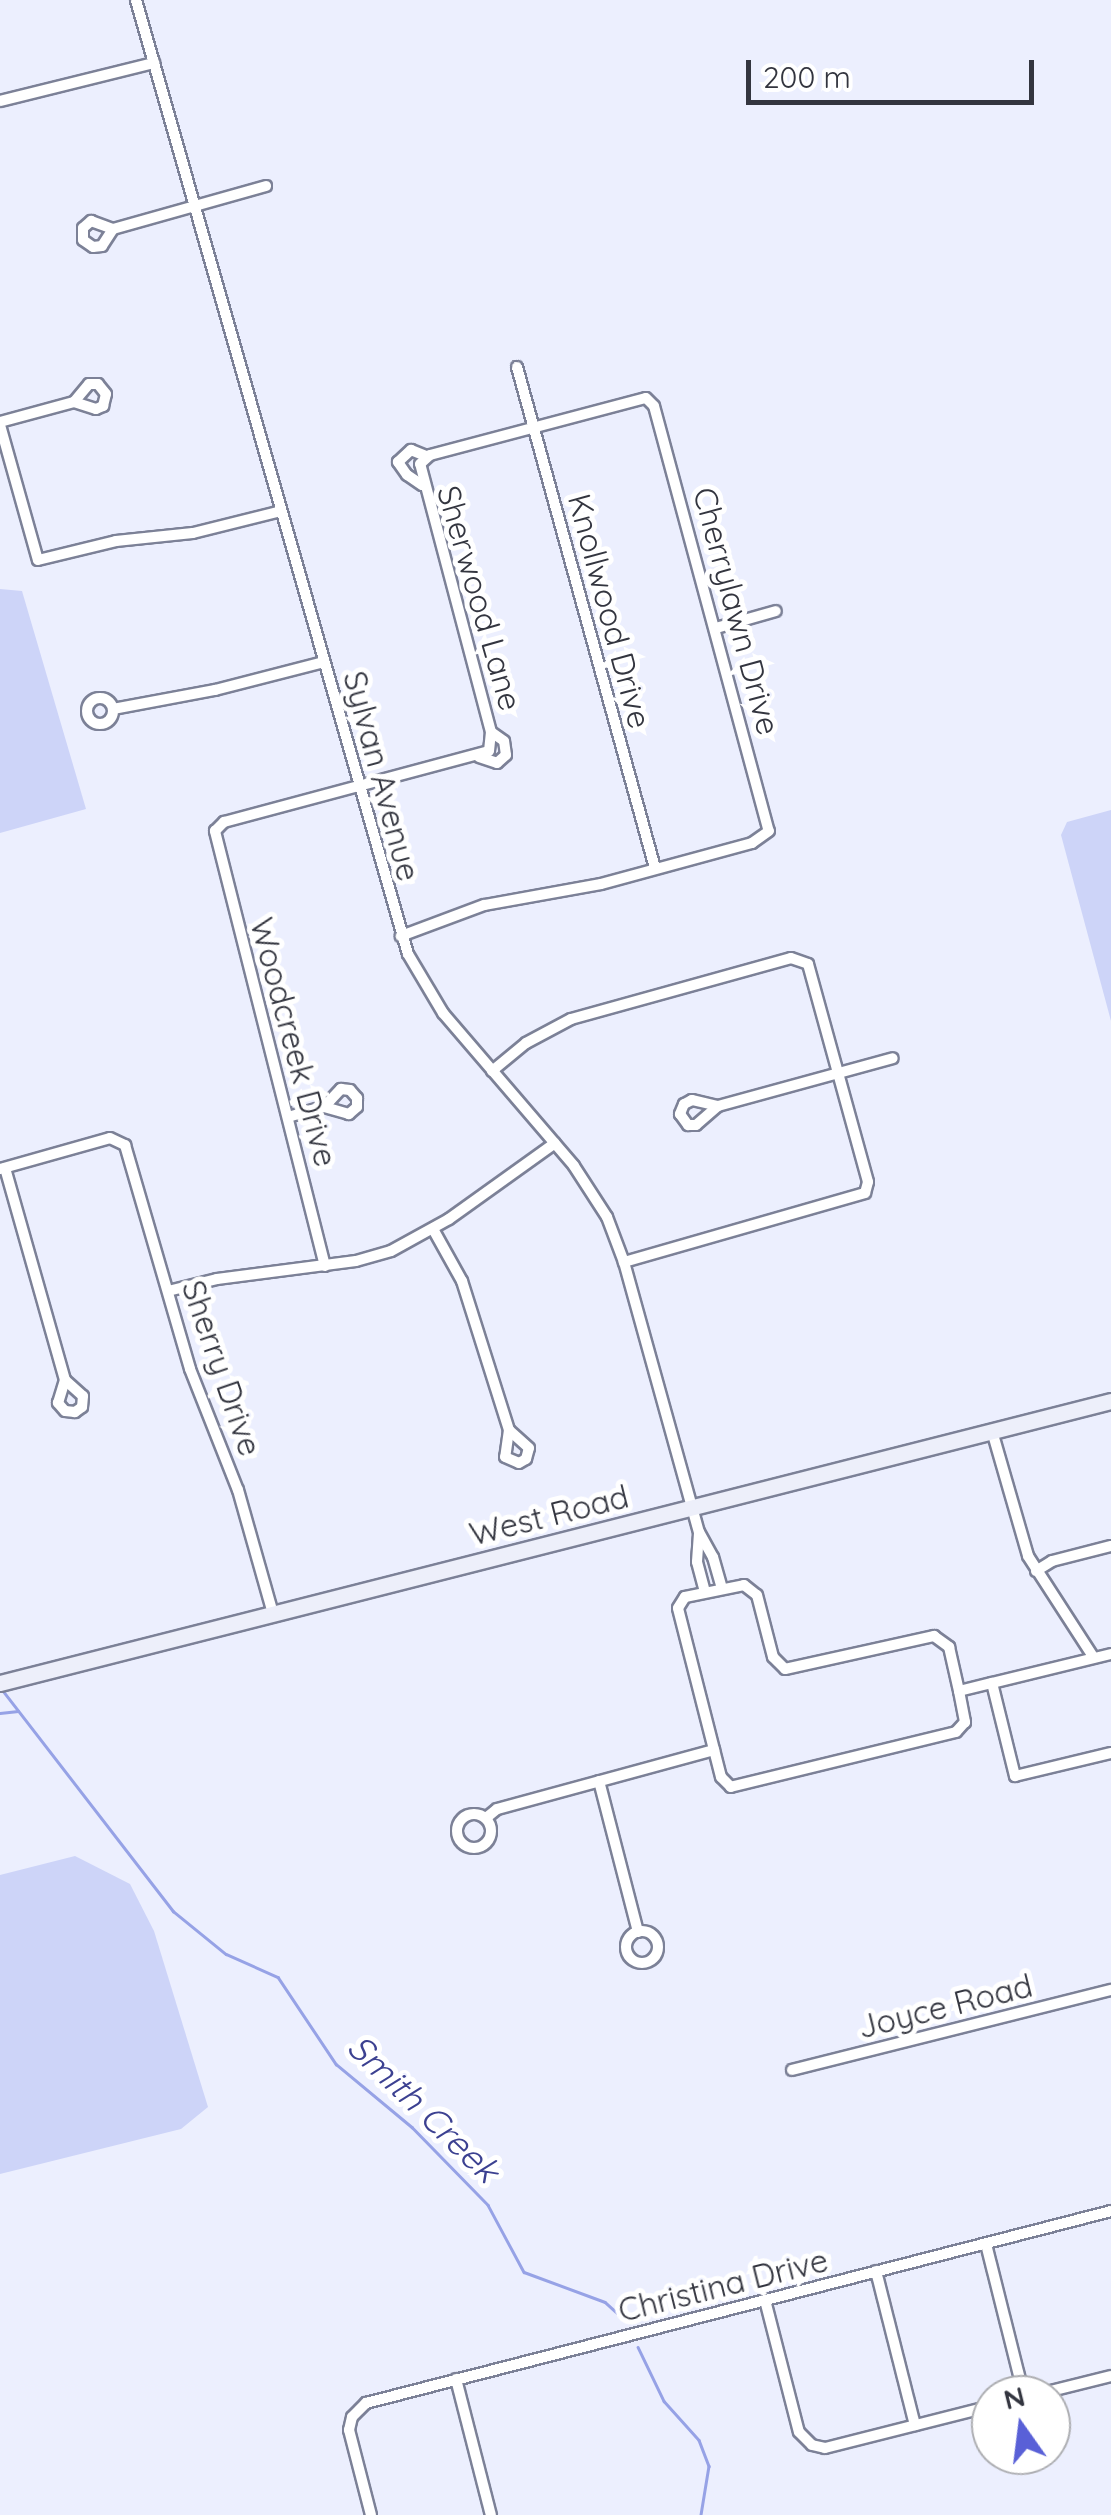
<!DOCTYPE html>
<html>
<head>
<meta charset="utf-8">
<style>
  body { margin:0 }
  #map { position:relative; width:1111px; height:2515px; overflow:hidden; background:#eceffe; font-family:Quicksand,sans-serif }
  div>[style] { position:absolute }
  .green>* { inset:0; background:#cdd4f8 }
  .stream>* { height:2.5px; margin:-1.25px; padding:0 1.25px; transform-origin:1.25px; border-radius:1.25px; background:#96a2e6 }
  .roads { filter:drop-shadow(2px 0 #7c8197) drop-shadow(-2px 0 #7c8197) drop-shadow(0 2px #7c8197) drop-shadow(0 -2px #7c8197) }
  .street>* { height:10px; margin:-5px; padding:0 5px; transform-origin:5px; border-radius:5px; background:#fff }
  .street>.ring { margin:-5px; padding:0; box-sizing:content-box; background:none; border:10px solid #fff; border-radius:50% }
  .secondary>* { height:15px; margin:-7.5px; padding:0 7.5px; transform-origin:7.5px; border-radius:7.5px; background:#edeffa }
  span { translate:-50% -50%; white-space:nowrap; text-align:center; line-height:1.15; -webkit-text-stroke:10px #fff; paint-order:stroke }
  .street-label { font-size:32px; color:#33353f }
  .water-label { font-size:35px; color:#3c4191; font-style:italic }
  .north { position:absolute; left:971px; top:2375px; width:100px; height:100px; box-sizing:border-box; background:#fff; border:2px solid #adaeb2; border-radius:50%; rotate:346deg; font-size:28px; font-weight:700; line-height:40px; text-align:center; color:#33353f }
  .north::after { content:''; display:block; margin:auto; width:35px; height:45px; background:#5960d7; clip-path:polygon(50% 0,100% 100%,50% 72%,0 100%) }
  .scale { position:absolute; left:746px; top:60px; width:288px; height:45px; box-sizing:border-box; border:5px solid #33353f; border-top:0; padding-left:12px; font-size:30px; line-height:35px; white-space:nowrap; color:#33353f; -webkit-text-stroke:8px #fff; paint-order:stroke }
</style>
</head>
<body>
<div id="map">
  <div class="green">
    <i style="clip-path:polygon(0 589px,22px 591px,86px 809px,0 833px)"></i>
    <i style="clip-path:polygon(1111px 810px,1111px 1021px,1061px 835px,1067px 822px)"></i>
    <i style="clip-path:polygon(75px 1856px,130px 1884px,154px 1931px,208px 2107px,181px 2129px,0 2174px,0 1875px)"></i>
  </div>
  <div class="stream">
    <i style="left:4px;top:1692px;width:277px;rotate:52.3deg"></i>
    <i style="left:173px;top:1911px;width:68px;rotate:39.1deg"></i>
    <i style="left:226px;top:1954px;width:57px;rotate:23.9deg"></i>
    <i style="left:278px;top:1977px;width:105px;rotate:56.3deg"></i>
    <i style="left:336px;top:2064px;width:99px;rotate:39.7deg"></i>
    <i style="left:412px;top:2127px;width:109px;rotate:45.7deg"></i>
    <i style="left:488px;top:2205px;width:76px;rotate:61.8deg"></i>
    <i style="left:524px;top:2272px;width:86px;rotate:20.3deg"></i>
    <i style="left:605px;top:2302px;width:24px;rotate:42deg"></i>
    <i style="left:0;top:1713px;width:18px;rotate:-6deg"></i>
    <i style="left:638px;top:2347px;width:60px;rotate:64.3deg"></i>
    <i style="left:664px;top:2401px;width:52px;rotate:48.1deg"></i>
    <i style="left:699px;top:2440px;width:28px;rotate:69deg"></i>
    <i style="left:709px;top:2466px;width:50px;rotate:99.3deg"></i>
  </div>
  <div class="roads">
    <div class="street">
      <i style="left:136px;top:0;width:992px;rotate:74.09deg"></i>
      <i style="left:408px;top:954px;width:69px;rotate:59.3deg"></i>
      <i style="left:443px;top:1013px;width:201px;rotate:49.4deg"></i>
      <i style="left:574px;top:1166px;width:61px;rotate:57.1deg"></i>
      <i style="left:607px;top:1217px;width:48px;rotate:69.3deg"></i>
      <i style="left:624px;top:1262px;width:280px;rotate:74.5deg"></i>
      <i style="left:699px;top:1532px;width:29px;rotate:61deg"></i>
      <i style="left:713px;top:1557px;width:32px;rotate:74deg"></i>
      <i style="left:0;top:101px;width:159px;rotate:-13.9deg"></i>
      <i style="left:113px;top:229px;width:20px;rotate:123deg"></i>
      <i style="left:102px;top:246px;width:9px;rotate:174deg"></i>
      <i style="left:93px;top:247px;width:12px;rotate:-145deg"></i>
      <i style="left:83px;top:240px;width:12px;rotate:-90deg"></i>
      <i style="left:83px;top:228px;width:11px;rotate:-41deg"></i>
      <i style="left:91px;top:221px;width:23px;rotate:20deg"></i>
      <i style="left:113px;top:229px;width:159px;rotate:-15.7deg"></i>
      <i style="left:517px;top:367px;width:520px;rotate:74.6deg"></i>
      <i style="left:0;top:422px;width:77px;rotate:-15.1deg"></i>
      <i style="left:74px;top:402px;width:23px;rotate:18deg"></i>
      <i style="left:96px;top:409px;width:8px;rotate:-23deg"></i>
      <i style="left:103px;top:406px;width:12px;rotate:-76deg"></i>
      <i style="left:106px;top:394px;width:13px;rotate:-129deg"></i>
      <i style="left:98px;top:384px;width:9px;rotate:180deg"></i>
      <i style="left:89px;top:384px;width:23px;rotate:130deg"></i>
      <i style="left:0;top:425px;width:140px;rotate:74.3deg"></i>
      <i style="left:38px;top:560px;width:80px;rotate:-13.7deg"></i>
      <i style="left:116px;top:541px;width:77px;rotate:-5.9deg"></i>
      <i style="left:193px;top:533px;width:91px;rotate:-14deg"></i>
      <i style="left:422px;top:485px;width:18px;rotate:-146deg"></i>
      <i style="left:407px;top:475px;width:16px;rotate:-125deg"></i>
      <i style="left:398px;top:462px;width:18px;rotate:-43deg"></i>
      <i style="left:411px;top:450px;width:16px;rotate:22deg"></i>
      <i style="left:716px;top:628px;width:62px;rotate:-15.8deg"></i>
      <i class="ring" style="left:87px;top:698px;width:16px;height:16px"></i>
      <i style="left:113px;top:709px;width:104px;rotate:-10.6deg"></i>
      <i style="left:215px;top:690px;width:113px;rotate:-14.4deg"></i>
      <i style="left:479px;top:757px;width:19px;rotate:18deg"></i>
      <i style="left:497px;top:763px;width:12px;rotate:-42deg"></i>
      <i style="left:506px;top:755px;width:14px;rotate:-98deg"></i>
      <i style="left:504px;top:741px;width:16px;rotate:-145deg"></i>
      <i style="left:492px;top:1071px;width:44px;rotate:-39.5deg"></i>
      <i style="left:526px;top:1043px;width:51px;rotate:-28.1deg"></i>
      <i style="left:571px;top:1019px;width:228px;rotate:-15.5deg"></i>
      <i style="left:791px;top:958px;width:18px;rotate:19deg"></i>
      <i style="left:808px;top:964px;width:226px;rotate:74.6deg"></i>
      <i style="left:868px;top:1182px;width:11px;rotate:105deg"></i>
      <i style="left:865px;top:1193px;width:251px;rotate:164deg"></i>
      <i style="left:718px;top:1106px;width:27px;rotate:-167deg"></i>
      <i style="left:692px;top:1100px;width:9px;rotate:153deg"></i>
      <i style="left:684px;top:1104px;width:11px;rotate:112deg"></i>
      <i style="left:680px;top:1114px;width:14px;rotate:54deg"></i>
      <i style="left:688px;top:1125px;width:8px"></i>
      <i style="left:696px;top:1125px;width:29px;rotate:-41deg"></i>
      <i style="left:718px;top:1106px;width:181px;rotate:-15.3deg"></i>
      <i style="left:288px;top:1117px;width:37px;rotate:-16deg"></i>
      <i style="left:324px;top:1107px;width:25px;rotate:-47deg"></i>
      <i style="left:341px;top:1089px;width:9px;rotate:6deg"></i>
      <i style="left:350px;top:1090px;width:11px;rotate:49deg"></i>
      <i style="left:357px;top:1098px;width:9px;rotate:90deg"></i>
      <i style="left:357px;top:1107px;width:11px;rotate:139deg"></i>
      <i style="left:349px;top:1114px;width:26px;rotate:-164deg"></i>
      <i style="left:5px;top:1168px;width:220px;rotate:74.2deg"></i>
      <i style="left:65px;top:1380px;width:24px;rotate:42deg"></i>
      <i style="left:83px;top:1396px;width:11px;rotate:95deg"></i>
      <i style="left:82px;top:1407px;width:9px;rotate:144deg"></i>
      <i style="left:75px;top:1412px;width:10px;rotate:-174deg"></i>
      <i style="left:65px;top:1411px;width:11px;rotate:-131deg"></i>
      <i style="left:58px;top:1403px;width:24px;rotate:-73deg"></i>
      <i style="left:0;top:1169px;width:114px;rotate:-15.7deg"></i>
      <i style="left:110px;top:1138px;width:17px;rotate:25deg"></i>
      <i style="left:125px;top:1145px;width:233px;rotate:73.8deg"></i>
      <i style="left:190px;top:1369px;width:130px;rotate:68.4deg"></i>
      <i style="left:238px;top:1490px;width:129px;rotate:74.2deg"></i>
      <i style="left:433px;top:1229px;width:60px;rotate:60.9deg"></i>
      <i style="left:462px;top:1281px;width:156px;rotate:72.5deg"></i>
      <i style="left:509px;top:1430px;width:27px;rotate:98deg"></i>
      <i style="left:505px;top:1457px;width:15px;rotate:23deg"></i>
      <i style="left:519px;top:1463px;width:8px;rotate:-30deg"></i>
      <i style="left:526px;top:1459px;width:11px;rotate:-75deg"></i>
      <i style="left:529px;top:1448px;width:27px;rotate:-138deg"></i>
      <i style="left:325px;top:1266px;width:449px;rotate:-104.2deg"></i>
      <i style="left:215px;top:831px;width:13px;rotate:-45deg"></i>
      <i style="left:224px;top:822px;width:274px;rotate:-15deg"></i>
      <i style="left:489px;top:751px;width:19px;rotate:-84deg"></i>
      <i style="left:491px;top:732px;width:277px;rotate:-104.8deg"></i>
      <i style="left:420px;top:464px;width:13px;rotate:-42deg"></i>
      <i style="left:430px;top:455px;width:223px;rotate:-14.8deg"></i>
      <i style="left:646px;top:398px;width:11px;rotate:45deg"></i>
      <i style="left:654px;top:406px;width:440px;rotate:74.9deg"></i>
      <i style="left:769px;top:831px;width:21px;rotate:145deg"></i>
      <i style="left:752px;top:843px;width:156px;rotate:164.8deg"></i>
      <i style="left:601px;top:884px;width:119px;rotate:169.8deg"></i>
      <i style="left:484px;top:905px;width:89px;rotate:159.5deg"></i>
      <i style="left:168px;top:1291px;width:50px;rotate:-13.8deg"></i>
      <i style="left:217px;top:1279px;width:140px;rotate:-7.4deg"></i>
      <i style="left:356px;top:1261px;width:36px;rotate:-16deg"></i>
      <i style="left:391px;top:1251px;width:66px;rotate:-28.9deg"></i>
      <i style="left:449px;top:1219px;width:130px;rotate:-35.6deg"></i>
      <i style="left:992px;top:1431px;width:130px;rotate:73.9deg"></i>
      <i style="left:1028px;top:1556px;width:121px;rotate:57.1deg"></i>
      <i style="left:699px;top:1533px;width:29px;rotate:94deg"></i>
      <i style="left:697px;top:1562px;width:31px;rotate:75deg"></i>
      <i style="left:1036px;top:1571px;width:19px;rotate:-32deg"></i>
      <i style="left:1052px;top:1561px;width:61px;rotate:-14.3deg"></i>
      <i style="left:1111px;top:1654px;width:122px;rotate:166.3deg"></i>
      <i style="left:992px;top:1683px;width:96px;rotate:76.1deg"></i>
      <i style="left:1015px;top:1776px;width:99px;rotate:-13.5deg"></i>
      <i style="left:959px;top:1691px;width:32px;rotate:79deg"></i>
      <i style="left:965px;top:1722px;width:13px;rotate:132deg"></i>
      <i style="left:956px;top:1732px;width:232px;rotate:166.3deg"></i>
      <i style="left:731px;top:1787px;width:14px;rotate:-135deg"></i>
      <i style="left:721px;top:1777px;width:174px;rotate:-104.3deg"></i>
      <i style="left:678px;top:1608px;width:13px;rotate:-58deg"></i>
      <i style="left:685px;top:1597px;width:60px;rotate:-11.5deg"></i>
      <i style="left:744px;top:1585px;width:16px;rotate:38deg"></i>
      <i style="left:757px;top:1595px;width:64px;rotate:75.5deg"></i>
      <i style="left:773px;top:1657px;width:17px;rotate:45deg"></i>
      <i style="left:785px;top:1669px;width:153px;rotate:-12.5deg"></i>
      <i style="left:934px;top:1636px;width:19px;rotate:36deg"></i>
      <i style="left:949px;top:1647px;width:45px;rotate:77.2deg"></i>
      <i style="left:959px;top:1691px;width:34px;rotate:-14deg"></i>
      <i style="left:599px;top:1781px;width:156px;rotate:75.5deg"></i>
      <i class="ring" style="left:457px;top:1814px;width:24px;height:24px"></i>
      <i style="left:486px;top:1818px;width:14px;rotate:-39deg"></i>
      <i style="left:497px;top:1809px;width:225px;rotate:-15.2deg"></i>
      <i class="ring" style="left:626px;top:1931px;width:22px;height:22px"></i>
      <i style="left:792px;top:2070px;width:329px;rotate:-14.1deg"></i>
      <i style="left:986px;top:2244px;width:156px;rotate:75.9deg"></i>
      <i style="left:876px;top:2271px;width:159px;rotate:75.8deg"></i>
      <i style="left:765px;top:2300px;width:136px;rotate:75.6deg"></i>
      <i style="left:799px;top:2432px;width:18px;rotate:45deg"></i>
      <i style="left:812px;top:2445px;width:13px;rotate:13deg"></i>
      <i style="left:825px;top:2448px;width:171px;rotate:-14.2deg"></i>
      <i style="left:456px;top:2379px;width:140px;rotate:75.6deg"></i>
      <i style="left:1035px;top:2395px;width:78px;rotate:-14deg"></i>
      <i style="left:371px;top:2515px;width:88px;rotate:-104.5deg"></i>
      <i style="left:349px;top:2430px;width:13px;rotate:-77deg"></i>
      <i style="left:352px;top:2417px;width:20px;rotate:-45deg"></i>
      <i style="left:366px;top:2403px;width:769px;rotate:-14.45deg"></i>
    </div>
    <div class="secondary">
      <i style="left:0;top:1683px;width:1146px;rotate:-14.24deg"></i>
    </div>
  </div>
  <div class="street-label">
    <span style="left:480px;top:598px;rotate:74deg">Sherwood Lane</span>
    <span style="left:610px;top:611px;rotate:75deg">Knollwood Drive</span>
    <span style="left:737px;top:611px;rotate:75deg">Cherrylawn Drive</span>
    <span style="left:382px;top:776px;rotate:75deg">Sylvan Avenue</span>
    <span style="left:294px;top:1042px;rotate:75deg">Woodcreek Drive</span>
    <span style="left:222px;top:1368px;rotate:71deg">Sherry Drive</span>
    <span style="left:549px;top:1515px;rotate:-14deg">West Road</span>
    <span style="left:945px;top:2006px;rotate:-14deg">Joyce Road</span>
    <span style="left:723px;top:2285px;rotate:-14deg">Christina Drive</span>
  </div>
  <div class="water-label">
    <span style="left:424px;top:2108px;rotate:44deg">Smith Creek</span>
  </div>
  <div class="north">N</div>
  <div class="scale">200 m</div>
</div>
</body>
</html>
